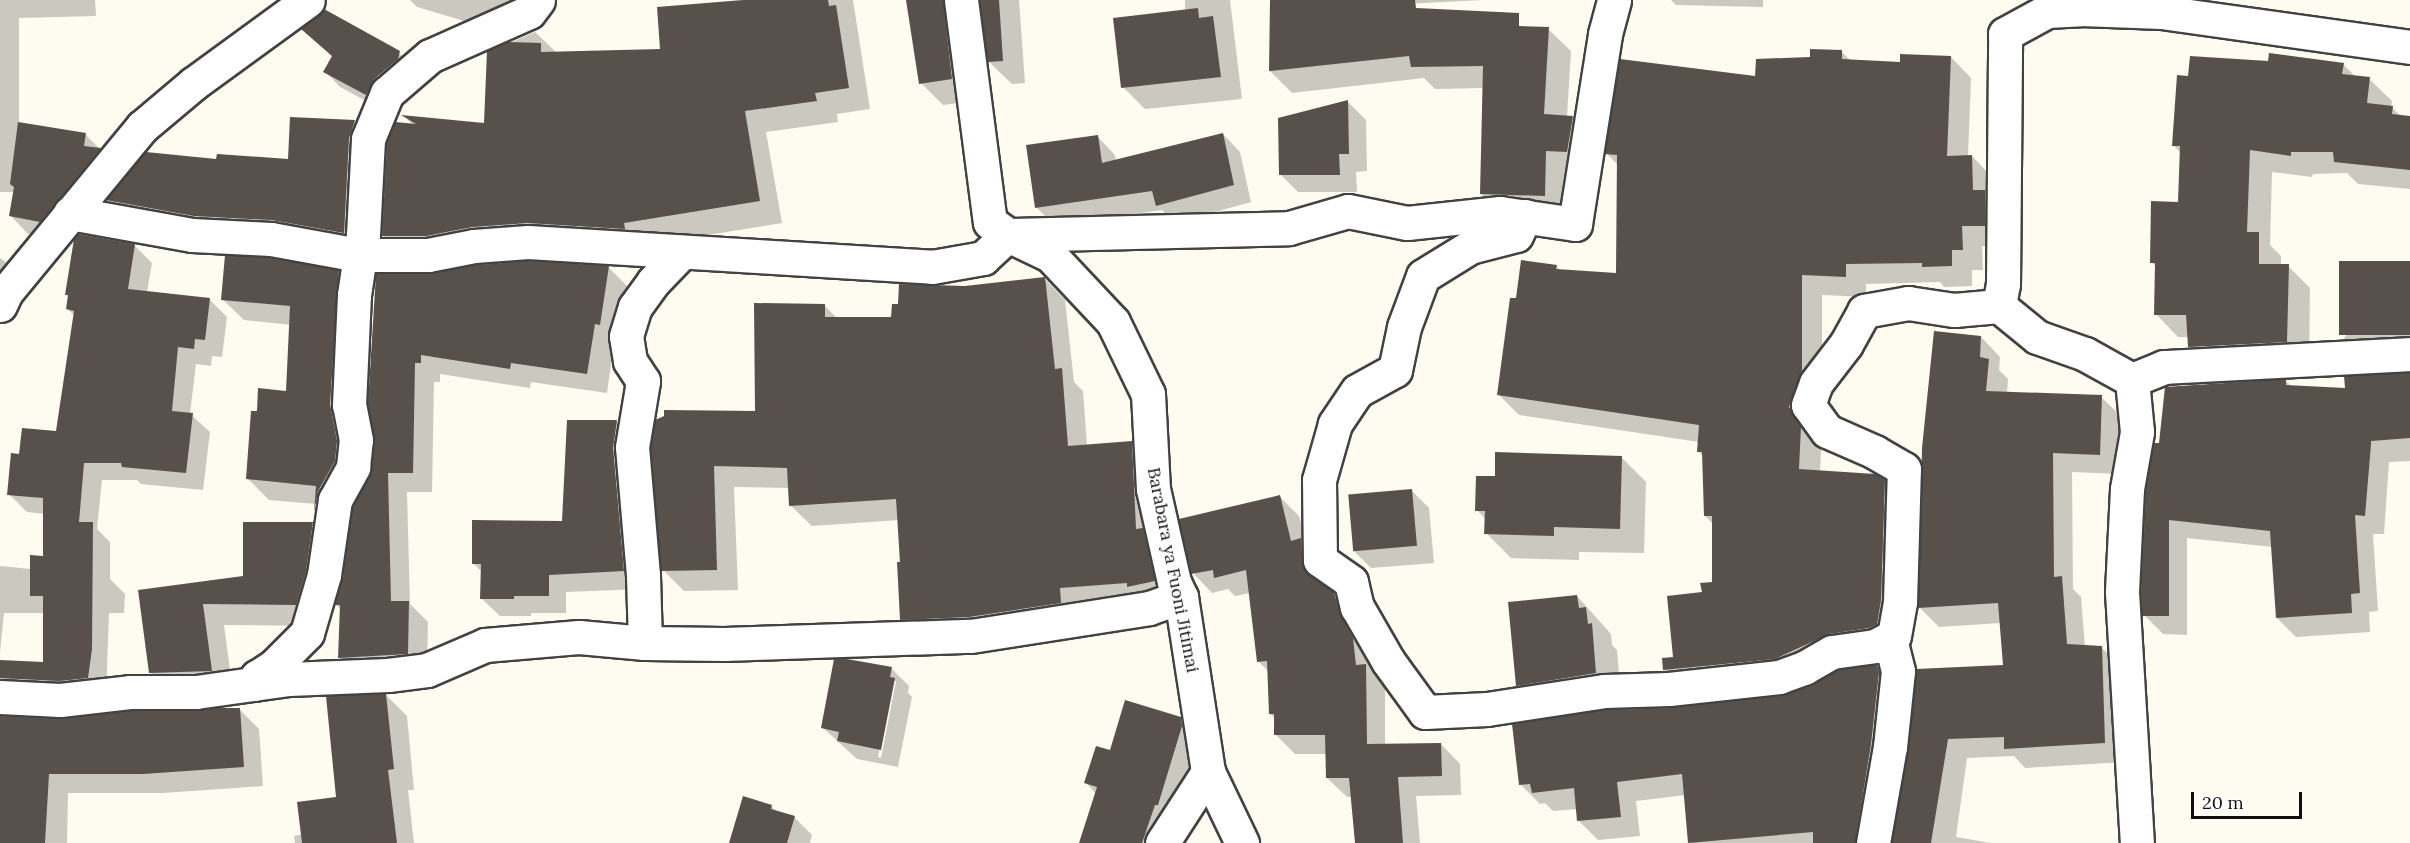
<!DOCTYPE html>
<html>
<head>
<meta charset="utf-8">
<style>
  body { margin:0 }
  #map { position:relative; width:2410px; height:843px; overflow:hidden; background:#fefbf1; font-family:Lora,serif }
  div>[style] { position:absolute }
  .shadow>* { inset:0; background:#0003 }
  .building>* { inset:0; background:#57504b; transform-origin:0 0 }
  .roads { filter:drop-shadow(2px 0 #424242) drop-shadow(-2px 0 #424242) drop-shadow(0 2px #424242) drop-shadow(0 -2px #424242) }
  .minor>* { height:33px; margin:-16.5px; padding:0 16.5px; transform-origin:16.5px; border-radius:16.5px; background:#fff }
  span { translate:-50% -50%; white-space:nowrap; text-align:center; line-height:1.15; -webkit-text-stroke:6px #fff; paint-order:stroke }
  .street-label { font-size:18px; color:#0f0f0f }
  .scale { position:absolute; left:2191px; top:792px; width:111px; height:27px; box-sizing:border-box; border:3px solid #0f0f0f; border-top:0; padding-left:8px; font-size:18px; line-height:21px; white-space:nowrap; color:#0f0f0f; -webkit-text-stroke:4px #fff; paint-order:stroke }
</style>
</head>
<body>
<div id="map">
  <div class="shadow">
    <i style="clip-path:polygon(0 0,95px 0,96px 16px,19px 18px,19px 123px,85px 134px,117px 166px,58px 239px,28px 234px,11px 216px,14px 192px,0 192px)"></i>
    <i style="clip-path:polygon(410px 0,546px 0,494px 30px,417px 7px)"></i>
    <i style="clip-path:polygon(745px 0,853px 0,870px 109px,837px 114px,838px 122px,766px 132px,782px 223px,645px 245px,405px 258px,383px 236px,413px 125px,405px 117px,486px 125px,489px 52px,535px 32px,557px 53px,662px 50px)"></i>
    <i style="clip-path:polygon(908px 0,1019px 0,1025px 83px,1012px 84px,989px 62px,982px 3px,971px 7px,974px 101px,943px 105px,921px 83px)"></i>
    <i style="clip-path:polygon(1185px 0,1230px 0,1242px 99px,1145px 109px,1123px 87px,1185px 11px)"></i>
    <i style="clip-path:polygon(1271px 0,1483px 0,1405px 4px,1405px 23px,1548px 29px,1571px 51px,1567px 117px,1572px 117px,1595px 139px,1567px 218px,1504px 216px,1481px 194px,1484px 88px,1435px 89px,1424px 78px,1292px 93px,1270px 71px)"></i>
    <i style="clip-path:polygon(1671px 0,1763px 0,1763px 7px,1676px 5px)"></i>
    <i style="clip-path:polygon(303px 29px,399px 53px,414px 68px,381px 109px,340px 87px,325px 71px,333px 57px)"></i>
    <i style="clip-path:polygon(1842px 52px,1851px 61px,1901px 64px,1951px 57px,1971px 78px,1968px 156px,1972px 156px,1992px 177px,2005px 246px,1982px 246px,1983px 270px,1972px 270px,1972px 286px,1944px 287px,1940px 282px,1866px 284px,1866px 297px,1822px 295px,1822px 391px,1809px 429px,1821px 449px,1820px 472px,1884px 481px,1905px 502px,1901px 621px,1685px 690px,1664px 670px,1675px 658px,1703px 594px,1713px 583px,1713px 524px,1705px 516px,1704px 457px,1698px 451px,1699px 442px,1519px 415px,1499px 395px,1517px 300px,1556px 266px,1561px 271px,1618px 274px,1619px 166px,1607px 154px,1757px 78px,1811px 58px)"></i>
    <i style="clip-path:polygon(2269px 63px,2343px 64px,2356px 77px,2369px 79px,2392px 101px,2391px 107px,2402px 117px,2410px 117px,2410px 189px,2358px 184px,2347px 173px,2313px 174px,2312px 177px,2272px 172px,2270px 245px,2281px 256px,2281px 266px,2288px 266px,2310px 288px,2309px 364px,2212px 369px,2189px 346px,2189px 337px,2178px 337px,2156px 314px,2157px 267px,2151px 262px,2180px 203px,2181px 153px,2173px 145px,2190px 78px)"></i>
    <i style="clip-path:polygon(1348px 102px,1366px 120px,1367px 171px,1356px 172px,1357px 192px,1298px 192px,1281px 175px)"></i>
    <i style="clip-path:polygon(291px 118px,355px 122px,376px 143px,365px 254px,129px 221px,108px 200px,289px 161px)"></i>
    <i style="clip-path:polygon(1223px 134px,1240px 152px,1251px 202px,1175px 223px,1162px 210px,1054px 225px,1037px 208px,1098px 137px,1115px 155px,1116px 161px)"></i>
    <i style="clip-path:polygon(134px 245px,152px 263px,147px 292px,209px 299px,227px 317px,222px 357px,212px 356px,211px 366px,196px 364px,190px 414px,210px 432px,203px 490px,141px 484px,137px 480px,102px 480px,97px 529px,110px 542px,110px 579px,125px 594px,124px 613px,109px 613px,106px 695px,0 690px,0 662px,45px 664px,45px 613px,4px 613px,0 652px,0 566px,31px 569px,45px 557px,45px 514px,27px 512px,9px 494px,21px 456px,58px 433px,75px 316px,67px 309px,69px 297px,67px 295px)"></i>
    <i style="clip-path:polygon(0 258px,15px 269px,0 292px)"></i>
    <i style="clip-path:polygon(2410px 261px,2410px 353px,2362px 356px,2344px 338px)"></i>
    <i style="clip-path:polygon(608px 267px,628px 287px,620px 344px,614px 343px,607px 393px,531px 382px,530px 388px,440px 374px,440px 382px,434px 382px,432px 492px,407px 492px,410px 604px,428px 622px,427px 673px,359px 677px,340px 658px,342px 610px,336px 605px,428px 275px)"></i>
    <i style="clip-path:polygon(338px 272px,359px 293px,336px 531px,316px 511px,316px 504px,269px 500px,248px 479px,258px 413px,288px 392px,291px 325px,244px 320px,222px 299px)"></i>
    <i style="clip-path:polygon(1045px 279px,1065px 300px,1074px 382px,1083px 391px,1087px 446px,1131px 443px,1152px 464px,1175px 602px,922px 640px,901px 619px,899px 520px,812px 526px,791px 506px,790px 488px,734px 487px,738px 590px,684px 591px,663px 570px,652px 448px,757px 413px,824px 305px,837px 318px,892px 318px,965px 287px)"></i>
    <i style="clip-path:polygon(1981px 337px,2000px 357px,1999px 370px,2008px 379px,2007px 393px,2101px 397px,2121px 416px,2119px 474px,2072px 472px,2073px 589px,2081px 597px,2085px 647px,2101px 647px,2121px 667px,2124px 762px,2025px 768px,2014px 756px,1967px 758px,1956px 837px,1991px 843px,1894px 843px,1910px 750px,2005px 667px,2001px 623px,1939px 627px,1919px 607px)"></i>
    <i style="clip-path:polygon(2410px 374px,2410px 461px,2389px 462px,2384px 534px,2373px 534px,2378px 611px,2369px 612px,2370px 632px,2296px 637px,2277px 618px,2273px 547px,2187px 538px,2187px 635px,2163px 634px,2144px 615px,2161px 445px,2286px 381px,2292px 387px,2346px 390px)"></i>
    <i style="clip-path:polygon(568px 422px,617px 422px,635px 439px,641px 589px,566px 592px,566px 613px,531px 613px,531px 616px,500px 616px,482px 599px,482px 572px,473px 563px,563px 523px)"></i>
    <i style="clip-path:polygon(1621px 457px,1646px 482px,1644px 553px,1579px 552px,1579px 560px,1511px 558px,1486px 533px,1486px 520px,1477px 510px,1496px 478px)"></i>
    <i style="clip-path:polygon(1412px 491px,1429px 508px,1434px 563px,1371px 568px,1353px 550px)"></i>
    <i style="clip-path:polygon(1280px 497px,1299px 516px,1307px 546px,1320px 559px,1322px 585px,1353px 614px,1372px 658px,1374px 674px,1385px 685px,1385px 745px,1441px 744px,1460px 764px,1461px 795px,1416px 796px,1420px 843px,1356px 843px,1353px 797px,1347px 797px,1327px 778px,1327px 754px,1295px 754px,1276px 735px,1276px 719px,1270px 714px,1269px 672px,1258px 661px,1250px 593px,1235px 596px,1228px 589px,1212px 593px,1193px 573px)"></i>
    <i style="clip-path:polygon(312px 524px,334px 546px,318px 626px,224px 625px,233px 692px,173px 695px,151px 673px,140px 591px,244px 578px)"></i>
    <i style="clip-path:polygon(1577px 596px,1611px 634px,1612px 645px,1617px 650px,1621px 698px,1543px 710px,1517px 685px)"></i>
    <i style="clip-path:polygon(1877px 666px,1896px 686px,1876px 843px,1690px 843px,1686px 795px,1636px 801px,1640px 836px,1598px 840px,1579px 821px,1577px 809px,1553px 811px,1545px 803px,1540px 804px,1520px 784px,1671px 709px,1781px 697px)"></i>
    <i style="clip-path:polygon(evenodd,891px 668px,909px 686px,908px 693px,912px 697px,898px 767px,857px 759px,822px 727px,891px 668px,893px 681px,896px 681px,881px 758px,878px 757px,893px 681px)"></i>
    <i style="clip-path:polygon(386px 695px,407px 716px,414px 790px,408px 790px,414px 843px,295px 843px,294px 836px,303px 834px,338px 799px)"></i>
    <i style="clip-path:polygon(239px 709px,259px 729px,263px 786px,163px 793px,68px 793px,67px 843px,0 843px,0 717px,59px 720px)"></i>
    <i style="clip-path:polygon(1180px 718px,1201px 739px,1169px 843px,1081px 843px,1096px 794px,1086px 783px)"></i>
    <i style="clip-path:polygon(771px 806px,777px 812px,794px 817px,812px 835px,810px 843px,731px 843px)"></i>
  </div>
  <div class="building">
    <i style="clip-path:polygon(743px 0,828px 0,829px 6px,836px 5px,849px 88px,815px 93px,817px 101px,745px 111px,760px 201px,624px 223px,625px 229px,527px 223px,472px 227px,426px 236px,382px 236px,387px 143px,395px 122px,416px 124px,401px 115px,484px 123px,487px 51px,508px 42px,541px 43px,541px 52px,660px 49px,657px 7px)"></i>
    <i style="clip-path:polygon(906px 0,943px 0,952px 79px,919px 84px)"></i>
    <i style="clip-path:polygon(980px 0,999px 0,1003px 61px,988px 62px)"></i>
    <i style="clip-path:polygon(1270px 0,1415px 0,1416px 8px,1519px 13px,1519px 26px,1549px 27px,1544px 114px,1573px 116px,1567px 152px,1546px 151px,1545px 196px,1480px 194px,1483px 66px,1411px 67px,1409px 56px,1269px 71px)"></i>
    <i style="clip-path:polygon(1198px 8px,1199px 18px,1213px 16px,1221px 77px,1121px 88px,1113px 18px)"></i>
    <i style="clip-path:polygon(324px 9px,400px 51px,398px 59px,374px 79px,366px 95px,323px 72px,332px 56px,301px 29px)"></i>
    <i style="clip-path:polygon(1810px 49px,1842px 50px,1842px 59px,1900px 62px,1900px 54px,1951px 56px,1947px 156px,1972px 155px,1973px 190px,1985px 190px,1985px 226px,1962px 226px,1963px 250px,1952px 250px,1952px 266px,1922px 267px,1922px 263px,1846px 264px,1846px 277px,1802px 275px,1802px 370px,1789px 407px,1801px 427px,1799px 469px,1875px 474px,1885px 480px,1881px 600px,1877px 624px,1869px 628px,1829px 634px,1775px 659px,1663px 670px,1662px 658px,1673px 657px,1667px 596px,1702px 592px,1700px 583px,1712px 582px,1712px 516px,1704px 516px,1702px 452px,1697px 452px,1699px 425px,1497px 395px,1510px 298px,1516px 298px,1521px 260px,1557px 265px,1556px 269px,1616px 273px,1617px 155px,1605px 154px,1620px 59px,1755px 76px,1756px 59px,1810px 57px)"></i>
    <i style="clip-path:polygon(2269px 53px,2344px 63px,2342px 74px,2370px 77px,2367px 103px,2393px 106px,2392px 114px,2410px 116px,2410px 170px,2334px 162px,2333px 152px,2291px 152px,2291px 156px,2250px 150px,2247px 232px,2259px 232px,2259px 264px,2289px 264px,2287px 342px,2188px 347px,2186px 315px,2154px 315px,2155px 263px,2150px 263px,2151px 201px,2178px 202px,2180px 146px,2172px 146px,2177px 75px,2188px 76px,2190px 56px,2268px 61px)"></i>
    <i style="clip-path:polygon(1348px 100px,1349px 154px,1339px 154px,1340px 175px,1279px 175px,1278px 118px)"></i>
    <i style="clip-path:polygon(290px 117px,355px 120px,349px 138px,344px 233px,272px 220px,194px 216px,106px 200px,146px 152px,216px 159px,217px 154px,288px 159px)"></i>
    <i style="clip-path:polygon(18px 122px,86px 133px,84px 146px,101px 148px,40px 222px,9px 216px,14px 187px,10px 184px)"></i>
    <i style="clip-path:polygon(1223px 133px,1234px 185px,1156px 206px,1152px 191px,1035px 208px,1026px 145px,1098px 135px,1102px 163px)"></i>
    <i style="clip-path:polygon(78px 234px,135px 244px,128px 289px,210px 298px,205px 340px,195px 339px,194px 349px,178px 347px,172px 411px,193px 413px,186px 473px,122px 467px,121px 463px,84px 463px,79px 522px,93px 522px,92px 649px,88px 678px,59px 681px,0 678px,0 660px,43px 662px,43px 596px,30px 596px,30px 555px,43px 556px,43px 498px,7px 495px,11px 453px,19px 454px,22px 428px,56px 431px,74px 311px,66px 309px,68px 295px,65px 295px,74px 239px)"></i>
    <i style="clip-path:polygon(225px 255px,269px 258px,339px 270px,330px 404px,337px 441px,335px 461px,318px 491px,314px 512px,316px 486px,246px 479px,251px 411px,257px 411px,258px 388px,286px 391px,290px 306px,221px 300px)"></i>
    <i style="clip-path:polygon(528px 261px,609px 266px,600px 325px,595px 324px,587px 374px,511px 363px,510px 369px,421px 355px,421px 363px,415px 363px,413px 473px,388px 473px,391px 601px,409px 601px,408px 654px,338px 658px,340px 605px,335px 605px,343px 578px,353px 506px,370px 476px,375px 442px,368px 404px,376px 274px,428px 274px,477px 265px)"></i>
    <i style="left:2410px;top:261px;width:74px;height:71px;rotate:90deg"></i>
    <i style="clip-path:polygon(1045px 277px,1055px 369px,1062px 368px,1068px 446px,1132px 441px,1136px 529px,1143px 528px,1155px 581px,1127px 587px,1127px 583px,1060px 588px,1061px 603px,969px 617px,900px 620px,897px 562px,900px 562px,896px 499px,789px 506px,787px 468px,714px 466px,717px 570px,661px 571px,651px 448px,655px 420px,664px 416px,664px 410px,755px 411px,754px 303px,825px 304px,825px 317px,891px 317px,892px 304px,898px 304px,899px 284px,965px 286px)"></i>
    <i style="clip-path:polygon(1934px 331px,1981px 336px,1980px 357px,1989px 359px,1986px 391px,2102px 395px,2100px 455px,2053px 453px,2054px 577px,2062px 576px,2067px 644px,2102px 646px,2105px 743px,2004px 749px,2004px 737px,1948px 739px,1931px 843px,1892px 843px,1908px 750px,1916px 669px,2003px 665px,1998px 603px,1918px 608px,1922px 448px)"></i>
    <i style="clip-path:polygon(2410px 373px,2410px 438px,2371px 441px,2371px 444px,2365px 516px,2355px 515px,2360px 593px,2351px 594px,2352px 613px,2276px 618px,2270px 531px,2169px 520px,2169px 616px,2142px 616px,2141px 592px,2146px 491px,2154px 443px,2159px 443px,2165px 387px,2286px 379px,2286px 385px,2345px 388px,2344px 376px)"></i>
    <i style="clip-path:polygon(567px 420px,617px 420px,613px 448px,624px 571px,549px 575px,549px 596px,514px 596px,514px 599px,480px 599px,481px 564px,472px 564px,472px 520px,562px 521px)"></i>
    <i style="clip-path:polygon(1495px 452px,1622px 456px,1620px 529px,1554px 527px,1554px 536px,1484px 534px,1485px 511px,1475px 511px,1476px 476px,1495px 476px)"></i>
    <i style="left:1412px;top:489px;width:57px;height:64px;rotate:85deg"></i>
    <i style="clip-path:polygon(1280px 495px,1291px 541px,1301px 538px,1303px 568px,1334px 593px,1341px 616px,1353px 638px,1356px 665px,1366px 664px,1367px 744px,1441px 743px,1442px 776px,1398px 777px,1403px 843px,1355px 843px,1349px 778px,1326px 778px,1325px 735px,1274px 735px,1274px 714px,1269px 714px,1267px 661px,1257px 662px,1246px 570px,1214px 578px,1213px 570px,1191px 574px,1179px 519px)"></i>
    <i style="clip-path:polygon(243px 522px,313px 522px,306px 571px,296px 605px,203px 604px,212px 671px,149px 673px,138px 590px,243px 576px)"></i>
    <i style="clip-path:polygon(1577px 595px,1579px 608px,1586px 607px,1588px 624px,1592px 623px,1596px 673px,1516px 686px,1508px 602px)"></i>
    <i style="clip-path:polygon(834px 659px,847px 659px,892px 667px,890px 677px,895px 678px,881px 750px,837px 741px,839px 732px,821px 728px)"></i>
    <i style="clip-path:polygon(1877px 665px,1879px 672px,1871px 744px,1855px 843px,1813px 843px,1813px 832px,1688px 843px,1682px 774px,1617px 782px,1621px 817px,1577px 821px,1574px 788px,1532px 793px,1530px 784px,1519px 785px,1512px 724px,1606px 710px,1671px 708px,1781px 696px,1811px 686px,1838px 670px)"></i>
    <i style="clip-path:polygon(386px 694px,394px 769px,388px 770px,397px 843px,302px 843px,297px 802px,336px 797px,326px 696px)"></i>
    <i style="clip-path:polygon(1125px 700px,1181px 717px,1182px 726px,1158px 805px,1155px 805px,1142px 843px,1079px 843px,1097px 787px,1084px 783px,1096px 746px,1110px 750px)"></i>
    <i style="clip-path:polygon(216px 708px,240px 708px,244px 767px,143px 774px,49px 774px,45px 843px,0 843px,0 716px,62px 719px,131px 711px)"></i>
    <i style="clip-path:polygon(743px 796px,772px 805px,771px 809px,795px 816px,787px 843px,729px 843px)"></i>
  </div>
  <div class="roads">
    <div class="minor">
      <i style="left:961px;top:0;width:224px;rotate:82.6deg"></i>
      <i style="left:990px;top:222px;width:22px;rotate:36deg"></i>
      <i style="left:1008px;top:235px;width:47px;rotate:25.5deg"></i>
      <i style="left:1050px;top:255px;width:92px;rotate:46.8deg"></i>
      <i style="left:1113px;top:322px;width:80px;rotate:64.1deg"></i>
      <i style="left:1148px;top:394px;width:95px;rotate:87deg"></i>
      <i style="left:1153px;top:489px;width:95px;rotate:77.3deg"></i>
      <i style="left:1174px;top:582px;width:17px;rotate:65deg"></i>
      <i style="left:1181px;top:597px;width:177px;rotate:81.2deg"></i>
      <i style="left:1208px;top:772px;width:79px;rotate:64.4deg"></i>
      <i style="left:70px;top:213px;width:124px;rotate:10.2deg"></i>
      <i style="left:192px;top:235px;width:79px;rotate:2.9deg"></i>
      <i style="left:271px;top:239px;width:89px;rotate:10.3deg"></i>
      <i style="left:359px;top:255px;width:69px"></i>
      <i style="left:428px;top:255px;width:47px;rotate:-11.1deg"></i>
      <i style="left:474px;top:246px;width:54px;rotate:-4.2deg"></i>
      <i style="left:528px;top:242px;width:405px;rotate:3.5deg"></i>
      <i style="left:932px;top:267px;width:52px;rotate:-10deg"></i>
      <i style="left:983px;top:258px;width:34px;rotate:-43deg"></i>
      <i style="left:1008px;top:235px;width:281px;rotate:-1.4deg"></i>
      <i style="left:1289px;top:228px;width:61px;rotate:-16.1deg"></i>
      <i style="left:1348px;top:211px;width:60px;rotate:11.5deg"></i>
      <i style="left:1407px;top:223px;width:94px;rotate:-6.1deg"></i>
      <i style="left:1500px;top:213px;width:76px;rotate:8.3deg"></i>
      <i style="left:1575px;top:224px;width:192px;rotate:-81deg"></i>
      <i style="left:1605px;top:34px;width:35px;rotate:-75deg"></i>
      <i style="left:1525px;top:216px;width:21px;rotate:115deg"></i>
      <i style="left:1516px;top:235px;width:48px;rotate:165.4deg"></i>
      <i style="left:1470px;top:247px;width:55px;rotate:148.3deg"></i>
      <i style="left:1423px;top:276px;width:54px;rotate:110.4deg"></i>
      <i style="left:1404px;top:327px;width:44px;rotate:101.8deg"></i>
      <i style="left:1395px;top:370px;width:43px;rotate:151.1deg"></i>
      <i style="left:1357px;top:391px;width:40px;rotate:124deg"></i>
      <i style="left:1335px;top:424px;width:58px;rotate:105.9deg"></i>
      <i style="left:1319px;top:480px;width:80px;rotate:89.3deg"></i>
      <i style="left:1320px;top:560px;width:38px;rotate:35deg"></i>
      <i style="left:1351px;top:582px;width:26px;rotate:77deg"></i>
      <i style="left:1357px;top:607px;width:62px;rotate:60.1deg"></i>
      <i style="left:1388px;top:661px;width:63px;rotate:54deg"></i>
      <i style="left:1425px;top:712px;width:62px;rotate:-2.8deg"></i>
      <i style="left:1487px;top:709px;width:118px;rotate:-8.7deg"></i>
      <i style="left:1604px;top:691px;width:65px;rotate:-1.8deg"></i>
      <i style="left:1669px;top:689px;width:111px;rotate:-6.2deg"></i>
      <i style="left:1779px;top:677px;width:27px;rotate:-20deg"></i>
      <i style="left:1804px;top:668px;width:32px;rotate:-30deg"></i>
      <i style="left:1832px;top:652px;width:43px;rotate:-7.9deg"></i>
      <i style="left:1875px;top:646px;width:21px;rotate:-28deg"></i>
      <i style="left:1894px;top:636px;width:35px;rotate:-80deg"></i>
      <i style="left:1900px;top:602px;width:133px;rotate:-88.3deg"></i>
      <i style="left:1904px;top:469px;width:34px;rotate:-150deg"></i>
      <i style="left:1875px;top:452px;width:52px;rotate:-156.4deg"></i>
      <i style="left:1827px;top:431px;width:32px;rotate:-126deg"></i>
      <i style="left:1808px;top:405px;width:23px;rotate:-70deg"></i>
      <i style="left:1816px;top:383px;width:49px;rotate:-52.4deg"></i>
      <i style="left:1846px;top:344px;width:38px;rotate:-61deg"></i>
      <i style="left:1864px;top:311px;width:45px;rotate:-10.3deg"></i>
      <i style="left:1908px;top:303px;width:47px;rotate:8.7deg"></i>
      <i style="left:1954px;top:310px;width:45px;rotate:-5.1deg"></i>
      <i style="left:1999px;top:306px;width:22px;rotate:-80deg"></i>
      <i style="left:2003px;top:284px;width:250px;rotate:-89.5deg"></i>
      <i style="left:2005px;top:34px;width:48px;rotate:-28.7deg"></i>
      <i style="left:2047px;top:11px;width:34px;rotate:-3deg"></i>
      <i style="left:2081px;top:9px;width:80px;rotate:2.1deg"></i>
      <i style="left:2161px;top:12px;width:251px;rotate:8deg"></i>
      <i style="left:0;top:305px;width:14px;rotate:-65deg"></i>
      <i style="left:6px;top:292px;width:214px;rotate:-50.5deg"></i>
      <i style="left:142px;top:127px;width:67px;rotate:-40.1deg"></i>
      <i style="left:193px;top:84px;width:142px;rotate:-36.1deg"></i>
      <i style="left:1999px;top:306px;width:49px;rotate:39.2deg"></i>
      <i style="left:2037px;top:337px;width:51px;rotate:19.5deg"></i>
      <i style="left:2085px;top:354px;width:54px;rotate:29deg"></i>
      <i style="left:2132px;top:380px;width:52px;rotate:84.5deg"></i>
      <i style="left:2137px;top:432px;width:58px;rotate:100deg"></i>
      <i style="left:2127px;top:489px;width:103px;rotate:92.8deg"></i>
      <i style="left:2122px;top:592px;width:251px;rotate:86.6deg"></i>
      <i style="left:2132px;top:380px;width:35px;rotate:-22deg"></i>
      <i style="left:2164px;top:367px;width:246px;rotate:-3deg"></i>
      <i style="left:645px;top:643px;width:68px;rotate:-91.7deg"></i>
      <i style="left:643px;top:575px;width:128px;rotate:-94.9deg"></i>
      <i style="left:632px;top:447px;width:67px;rotate:-80.5deg"></i>
      <i style="left:643px;top:381px;width:24px;rotate:-123deg"></i>
      <i style="left:630px;top:361px;width:25px;rotate:-99deg"></i>
      <i style="left:626px;top:336px;width:30px;rotate:-73deg"></i>
      <i style="left:635px;top:307px;width:31px;rotate:-54deg"></i>
      <i style="left:653px;top:282px;width:42px;rotate:-46deg"></i>
      <i style="left:254px;top:684px;width:8px;rotate:-67deg"></i>
      <i style="left:257px;top:677px;width:20px;rotate:-33deg"></i>
      <i style="left:274px;top:666px;width:47px;rotate:-45deg"></i>
      <i style="left:307px;top:633px;width:60px;rotate:-73.7deg"></i>
      <i style="left:324px;top:575px;width:76px;rotate:-81.7deg"></i>
      <i style="left:335px;top:500px;width:38px;rotate:-61deg"></i>
      <i style="left:353px;top:467px;width:27px;rotate:-84deg"></i>
      <i style="left:356px;top:440px;width:36px;rotate:-101deg"></i>
      <i style="left:349px;top:405px;width:110px;rotate:-87.4deg"></i>
      <i style="left:354px;top:295px;width:61px;rotate:-81.5deg"></i>
      <i style="left:363px;top:235px;width:96px;rotate:-87deg"></i>
      <i style="left:368px;top:139px;width:50px;rotate:-67.6deg"></i>
      <i style="left:387px;top:93px;width:57px;rotate:-40.7deg"></i>
      <i style="left:430px;top:56px;width:108px;rotate:-24deg"></i>
      <i style="left:529px;top:12px;width:15px;rotate:-53deg"></i>
      <i style="left:0;top:697px;width:60px;rotate:2.9deg"></i>
      <i style="left:60px;top:700px;width:70px;rotate:-6.5deg"></i>
      <i style="left:130px;top:692px;width:66px"></i>
      <i style="left:196px;top:692px;width:94px;rotate:-8deg"></i>
      <i style="left:289px;top:679px;width:99px;rotate:-2.3deg"></i>
      <i style="left:388px;top:675px;width:39px;rotate:-7deg"></i>
      <i style="left:427px;top:670px;width:63px;rotate:-23.3deg"></i>
      <i style="left:485px;top:645px;width:94px;rotate:-4.9deg"></i>
      <i style="left:579px;top:637px;width:66px;rotate:5.2deg"></i>
      <i style="left:645px;top:643px;width:79px;rotate:0.7deg"></i>
      <i style="left:724px;top:644px;width:247px;rotate:-1.9deg"></i>
      <i style="left:971px;top:636px;width:180px;rotate:-8.9deg"></i>
      <i style="left:1149px;top:608px;width:34px;rotate:-19deg"></i>
      <i style="left:1162px;top:843px;width:85px;rotate:-57.1deg"></i>
      <i style="left:1873px;top:843px;width:97px;rotate:-80deg"></i>
      <i style="left:1890px;top:747px;width:76px;rotate:-84deg"></i>
      <i style="left:1898px;top:671px;width:33px;rotate:-104deg"></i>
    </div>
  </div>
  <div class="street-label">
    <span style="left:1173px;top:570px;rotate:79deg">Barabara ya Fuoni Jitimai</span>
  </div>
  <div class="scale">20 m</div>
</div>
</body>
</html>
